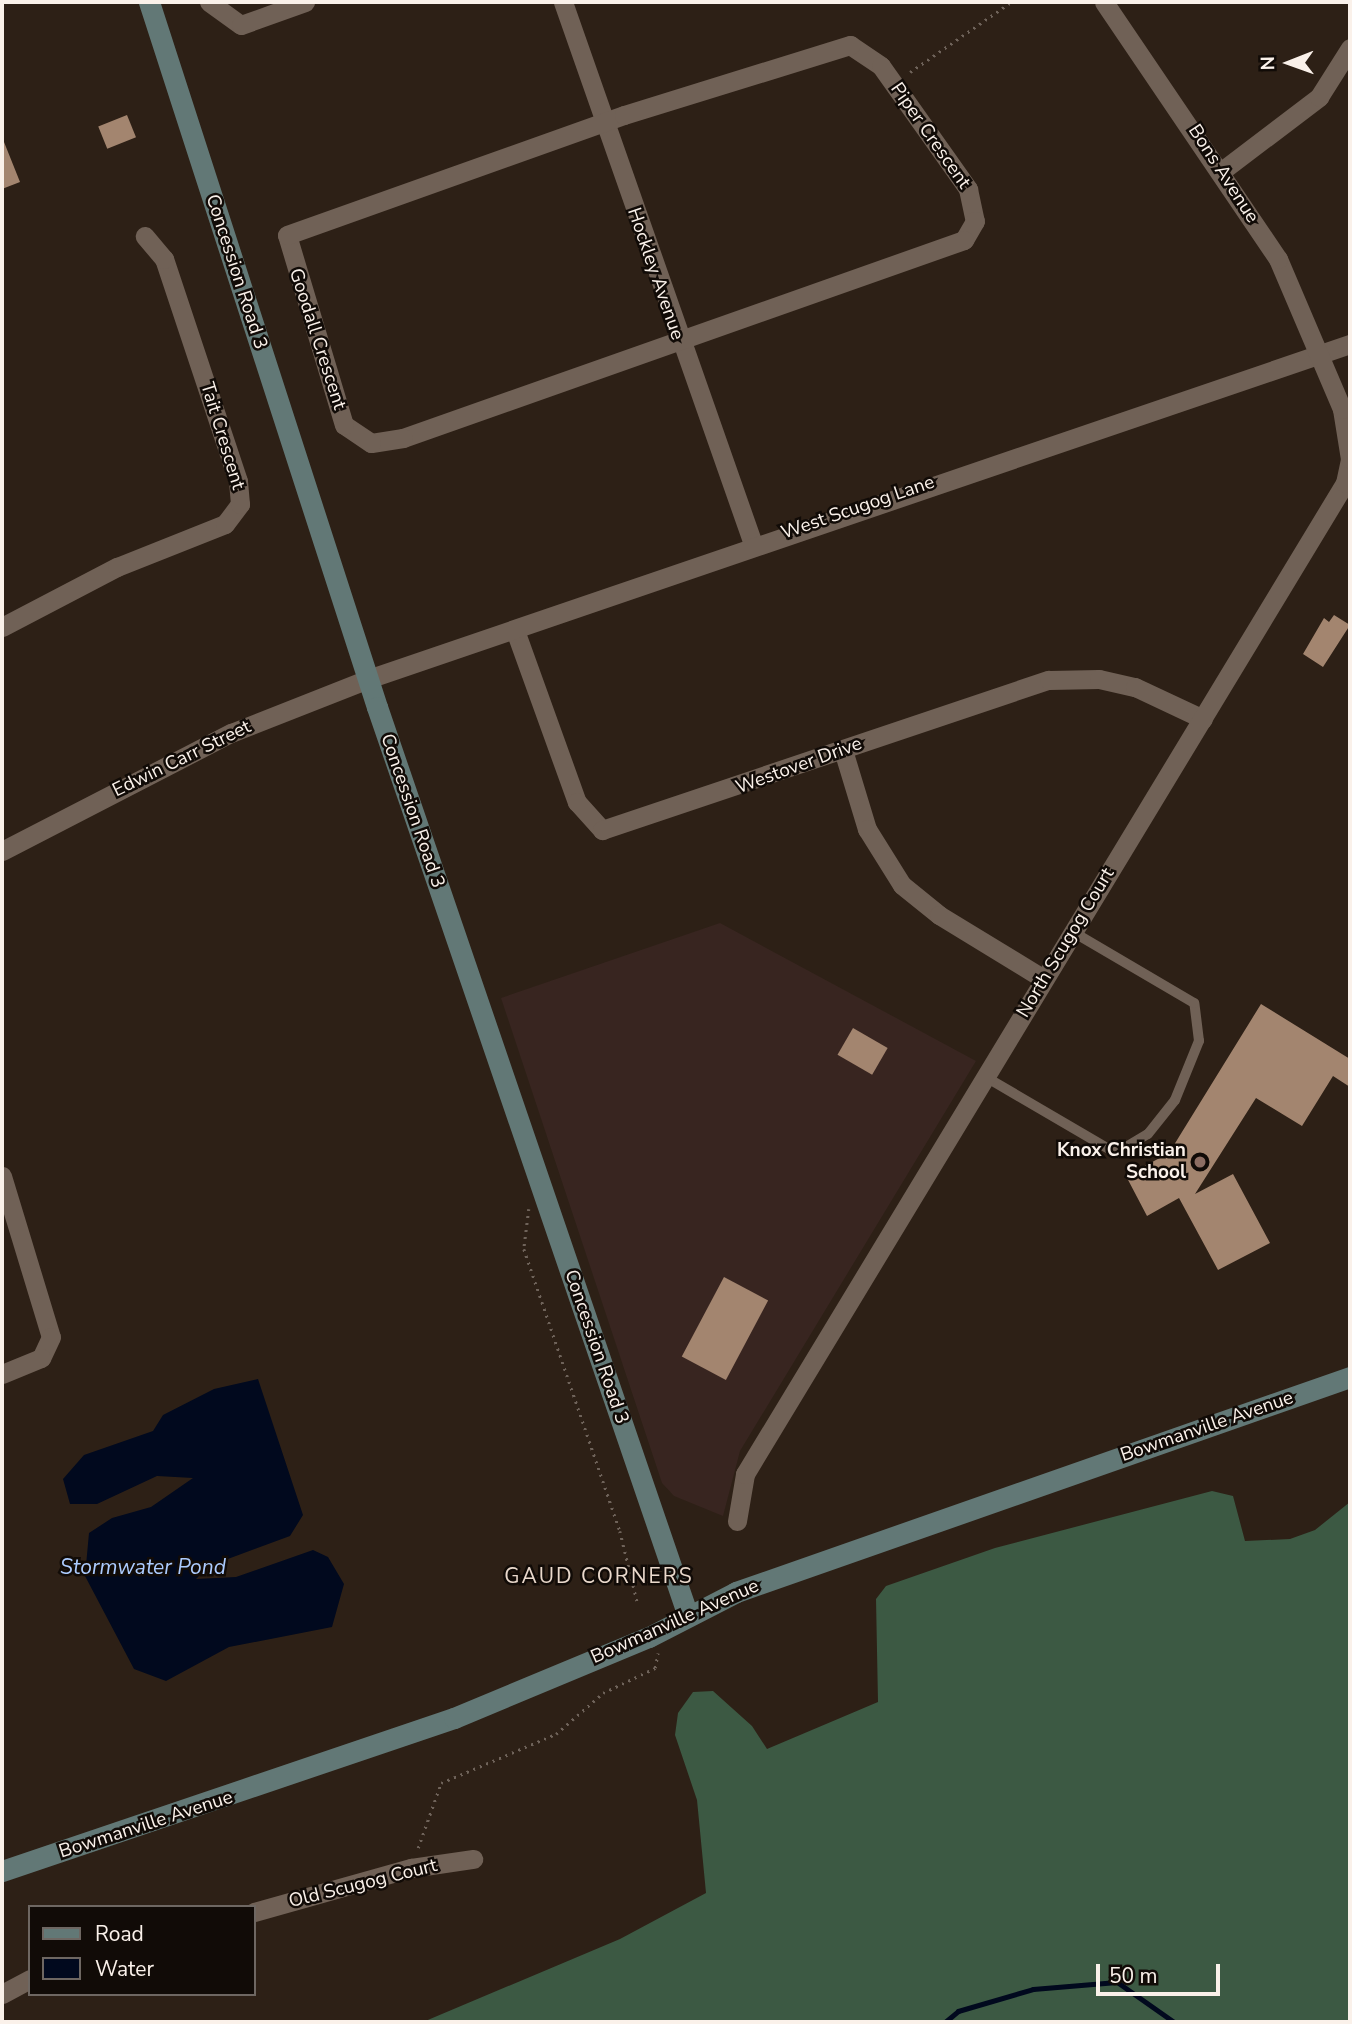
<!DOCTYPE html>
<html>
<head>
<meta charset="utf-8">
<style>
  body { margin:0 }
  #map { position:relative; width:1352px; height:2024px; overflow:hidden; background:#2d2016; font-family:"Nunito Sans",sans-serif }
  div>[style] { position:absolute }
  .industrial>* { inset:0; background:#382520 }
  .forest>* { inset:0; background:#3c5943 }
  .water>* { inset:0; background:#01091e }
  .stream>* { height:5px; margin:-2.5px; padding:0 2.5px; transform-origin:2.5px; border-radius:2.5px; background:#01091e }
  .building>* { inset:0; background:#a3856f; transform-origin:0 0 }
  .path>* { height:2.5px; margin-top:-1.25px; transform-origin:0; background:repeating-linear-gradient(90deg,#6f635a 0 2px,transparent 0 7px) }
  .lane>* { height:10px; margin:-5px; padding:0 5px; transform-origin:5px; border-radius:5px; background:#706156 }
  .street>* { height:19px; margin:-9.5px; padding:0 9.5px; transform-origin:9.5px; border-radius:9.5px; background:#706156 }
  .secondary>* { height:21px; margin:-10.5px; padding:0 10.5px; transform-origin:10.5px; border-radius:10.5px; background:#627876 }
  .dots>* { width:19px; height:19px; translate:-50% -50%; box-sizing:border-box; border:4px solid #110b07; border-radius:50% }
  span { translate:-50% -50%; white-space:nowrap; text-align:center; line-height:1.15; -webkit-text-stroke:5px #110b07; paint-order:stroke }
  .street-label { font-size:19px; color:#faf1ea }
  .poi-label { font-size:19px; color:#faf1ea; font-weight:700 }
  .right { translate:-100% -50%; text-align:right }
  .water-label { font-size:21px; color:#accbfe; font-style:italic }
  .neighbourhood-label { font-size:21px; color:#ead9cc; letter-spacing:2px }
  .frame { position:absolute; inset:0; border:4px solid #faf1ea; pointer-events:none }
  .legend { position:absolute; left:28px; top:1905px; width:228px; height:91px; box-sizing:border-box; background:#110b07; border:2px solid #6e6762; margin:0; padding:9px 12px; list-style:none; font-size:21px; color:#faf1ea }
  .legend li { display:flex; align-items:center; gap:14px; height:35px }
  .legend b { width:35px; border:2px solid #6e6762 }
  .north { position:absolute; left:1254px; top:28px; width:70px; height:70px; -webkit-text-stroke:5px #110b07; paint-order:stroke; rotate:269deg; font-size:19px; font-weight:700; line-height:28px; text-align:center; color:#faf1ea }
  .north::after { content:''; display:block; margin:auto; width:24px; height:32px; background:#faf1ea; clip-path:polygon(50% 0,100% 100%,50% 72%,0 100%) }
  .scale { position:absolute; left:1096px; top:1964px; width:124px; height:32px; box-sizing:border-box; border:4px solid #faf1ea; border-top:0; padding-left:9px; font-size:21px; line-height:24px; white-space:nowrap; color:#faf1ea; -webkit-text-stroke:5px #110b07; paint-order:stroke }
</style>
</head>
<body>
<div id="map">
  <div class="industrial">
    <i style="clip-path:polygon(720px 923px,976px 1061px,740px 1451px,723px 1516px,674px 1496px,662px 1483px,501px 998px)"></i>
  </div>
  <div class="forest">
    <i style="clip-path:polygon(1212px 1491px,1233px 1496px,1245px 1541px,1290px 1539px,1315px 1530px,1350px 1502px,1350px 2022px,423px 2022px,620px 1939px,706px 1893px,697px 1800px,675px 1735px,678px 1713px,693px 1692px,713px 1691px,752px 1726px,767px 1749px,878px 1702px,876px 1599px,886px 1586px,995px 1548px)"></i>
  </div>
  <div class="water">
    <i style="clip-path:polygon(258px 1379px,303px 1515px,290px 1536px,209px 1566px,196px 1579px,236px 1577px,313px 1550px,328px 1557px,344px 1584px,332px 1627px,229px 1647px,166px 1681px,134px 1669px,85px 1576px,89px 1533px,112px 1518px,151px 1507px,193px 1478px,157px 1476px,97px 1504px,70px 1504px,63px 1479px,84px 1455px,153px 1431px,163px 1415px,214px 1389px)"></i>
  </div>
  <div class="stream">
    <i style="left:945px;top:2022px;width:17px;rotate:-40deg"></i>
    <i style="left:958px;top:2011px;width:78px;rotate:-16.3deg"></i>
    <i style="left:1033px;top:1989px;width:84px;rotate:-4.8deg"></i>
    <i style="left:1117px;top:1982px;width:70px;rotate:35.1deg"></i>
  </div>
  <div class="building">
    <i style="left:127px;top:115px;width:24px;height:31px;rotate:68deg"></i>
    <i style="clip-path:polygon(2px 137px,20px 182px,2px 189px)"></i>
    <i style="clip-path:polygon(1334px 615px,1350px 625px,1323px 667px,1303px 654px,1324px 618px,1329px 622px)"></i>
    <i style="clip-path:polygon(1261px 1004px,1350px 1059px,1350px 1087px,1333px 1076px,1302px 1126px,1256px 1098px,1195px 1194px,1233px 1174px,1270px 1243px,1218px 1270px,1179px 1198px,1147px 1216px,1126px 1176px,1169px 1153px)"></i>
    <i style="left:853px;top:1028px;width:40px;height:31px;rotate:30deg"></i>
    <i style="left:724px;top:1277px;width:50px;height:90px;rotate:28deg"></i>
  </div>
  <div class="path">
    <i style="left:910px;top:72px;width:123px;rotate:-34.7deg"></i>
    <i style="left:529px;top:1209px;width:40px;rotate:97.1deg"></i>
    <i style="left:524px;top:1249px;width:298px;rotate:71.2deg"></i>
    <i style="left:620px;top:1531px;width:72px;rotate:76.3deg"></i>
    <i style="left:418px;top:1848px;width:69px;rotate:-70.5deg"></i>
    <i style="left:441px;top:1783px;width:125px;rotate:-23.1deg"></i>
    <i style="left:556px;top:1734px;width:62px;rotate:-41.1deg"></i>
    <i style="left:603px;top:1693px;width:58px;rotate:-25.7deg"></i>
    <i style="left:655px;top:1668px;width:15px;rotate:-79deg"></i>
  </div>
  <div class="lane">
    <i style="left:984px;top:1076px;width:153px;rotate:30.3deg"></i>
    <i style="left:1116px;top:1153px;width:37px;rotate:-31deg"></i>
    <i style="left:1148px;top:1134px;width:43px;rotate:-51.5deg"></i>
    <i style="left:1175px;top:1100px;width:64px;rotate:-67.9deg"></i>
    <i style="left:1199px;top:1041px;width:38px;rotate:-97deg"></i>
    <i style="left:1194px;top:1003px;width:140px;rotate:-149.6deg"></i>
  </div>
  <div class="street">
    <i style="left:209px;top:2px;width:39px;rotate:36deg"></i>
    <i style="left:241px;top:25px;width:68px;rotate:-19.8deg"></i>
    <i style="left:563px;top:2px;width:574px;rotate:70.68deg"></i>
    <i style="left:850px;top:45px;width:37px;rotate:34deg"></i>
    <i style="left:881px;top:66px;width:151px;rotate:54.7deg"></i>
    <i style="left:968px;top:189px;width:33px;rotate:78deg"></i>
    <i style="left:975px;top:221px;width:22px;rotate:120deg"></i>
    <i style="left:964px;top:240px;width:595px;rotate:160.56deg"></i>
    <i style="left:403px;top:438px;width:32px;rotate:171deg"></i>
    <i style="left:371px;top:443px;width:32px;rotate:-146deg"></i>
    <i style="left:344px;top:425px;width:198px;rotate:-106.7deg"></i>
    <i style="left:287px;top:235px;width:358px;rotate:-19.6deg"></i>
    <i style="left:624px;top:115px;width:237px;rotate:-17.2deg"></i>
    <i style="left:1223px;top:170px;width:121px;rotate:-37.2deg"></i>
    <i style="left:1319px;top:97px;width:58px;rotate:-57.7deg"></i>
    <i style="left:2px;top:627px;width:130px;rotate:-27.6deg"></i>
    <i style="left:117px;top:567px;width:116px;rotate:-21.7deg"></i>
    <i style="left:225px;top:524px;width:25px;rotate:-53deg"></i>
    <i style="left:240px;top:504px;width:23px;rotate:-95deg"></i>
    <i style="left:238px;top:481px;width:234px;rotate:-108.4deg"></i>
    <i style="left:164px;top:259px;width:30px;rotate:-130deg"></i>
    <i style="left:516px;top:633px;width:180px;rotate:70.2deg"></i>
    <i style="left:577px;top:802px;width:38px;rotate:48deg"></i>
    <i style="left:602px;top:830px;width:471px;rotate:-18.6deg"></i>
    <i style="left:1049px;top:680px;width:50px;rotate:-1.1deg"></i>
    <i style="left:1099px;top:679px;width:37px;rotate:13deg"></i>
    <i style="left:1135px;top:687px;width:75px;rotate:25.2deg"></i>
    <i style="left:843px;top:750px;width:83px;rotate:73.1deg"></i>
    <i style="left:867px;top:829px;width:66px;rotate:58deg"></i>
    <i style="left:902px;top:885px;width:48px;rotate:39deg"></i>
    <i style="left:939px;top:915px;width:123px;rotate:31.4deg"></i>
    <i style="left:2px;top:851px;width:258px;rotate:-27.3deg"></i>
    <i style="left:231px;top:733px;width:147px;rotate:-21.5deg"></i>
    <i style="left:368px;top:679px;width:1038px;rotate:-18.84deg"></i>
    <i style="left:2px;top:1176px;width:168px;rotate:73.1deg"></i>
    <i style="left:51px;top:1337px;width:23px;rotate:115deg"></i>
    <i style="left:41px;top:1358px;width:42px;rotate:157.7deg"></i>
    <i style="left:737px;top:1521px;width:48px;rotate:-80.3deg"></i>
    <i style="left:745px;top:1474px;width:1158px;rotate:-58.81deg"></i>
    <i style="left:1345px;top:483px;width:25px;rotate:-78deg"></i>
    <i style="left:1350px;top:459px;width:51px;rotate:-99.1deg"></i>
    <i style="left:1342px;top:409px;width:163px;rotate:-113.1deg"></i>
    <i style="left:1278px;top:259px;width:310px;rotate:-124.1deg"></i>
    <i style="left:254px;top:1912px;width:163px;rotate:-15.7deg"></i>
    <i style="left:411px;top:1868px;width:63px;rotate:-8.3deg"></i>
    <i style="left:2px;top:1994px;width:32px;rotate:-28deg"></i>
  </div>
  <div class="secondary">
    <i style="left:149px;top:2px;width:741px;rotate:72.08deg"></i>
    <i style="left:377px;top:707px;width:961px;rotate:71.11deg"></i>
    <i style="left:2px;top:1871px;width:477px;rotate:-18.7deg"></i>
    <i style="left:454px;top:1718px;width:211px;rotate:-22.6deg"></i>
    <i style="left:649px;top:1637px;width:98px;rotate:-27.3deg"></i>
    <i style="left:736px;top:1592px;width:651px;rotate:-19.3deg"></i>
  </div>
  <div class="dots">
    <i style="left:1200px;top:1162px;background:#8d6e63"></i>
  </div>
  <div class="street-label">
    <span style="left:930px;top:136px;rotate:55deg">Piper Crescent</span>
    <span style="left:1223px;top:174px;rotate:57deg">Bons Avenue</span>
    <span style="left:236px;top:272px;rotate:72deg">Concession Road 3</span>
    <span style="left:655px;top:274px;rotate:71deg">Hockley Avenue</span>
    <span style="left:317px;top:339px;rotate:72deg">Goodall Crescent</span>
    <span style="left:222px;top:436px;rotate:73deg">Tait Crescent</span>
    <span style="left:858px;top:508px;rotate:-19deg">West Scugog Lane</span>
    <span style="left:182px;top:759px;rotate:-26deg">Edwin Carr Street</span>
    <span style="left:799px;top:766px;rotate:-20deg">Westover Drive</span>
    <span style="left:412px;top:811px;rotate:71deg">Concession Road 3</span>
    <span style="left:1066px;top:943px;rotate:-59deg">North Scugog Court</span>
    <span style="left:596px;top:1347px;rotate:71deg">Concession Road 3</span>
    <span style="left:1207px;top:1427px;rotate:-19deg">Bowmanville Avenue</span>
    <span style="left:675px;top:1622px;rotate:-24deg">Bowmanville Avenue</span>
    <span style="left:146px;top:1825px;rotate:-18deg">Bowmanville Avenue</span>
    <span style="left:363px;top:1884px;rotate:-14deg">Old Scugog Court</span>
  </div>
  <div class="poi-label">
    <span class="right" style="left:1186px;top:1162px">Knox Christian<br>School</span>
  </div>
  <div class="water-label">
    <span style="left:143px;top:1567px">Stormwater Pond</span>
  </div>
  <div class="neighbourhood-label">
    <span style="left:599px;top:1576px">GAUD CORNERS</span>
  </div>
  <div class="frame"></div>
  <ul class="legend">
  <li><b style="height:9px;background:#627876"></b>Road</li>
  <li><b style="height:19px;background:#01091e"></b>Water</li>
  </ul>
  <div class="north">N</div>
  <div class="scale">50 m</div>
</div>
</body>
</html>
